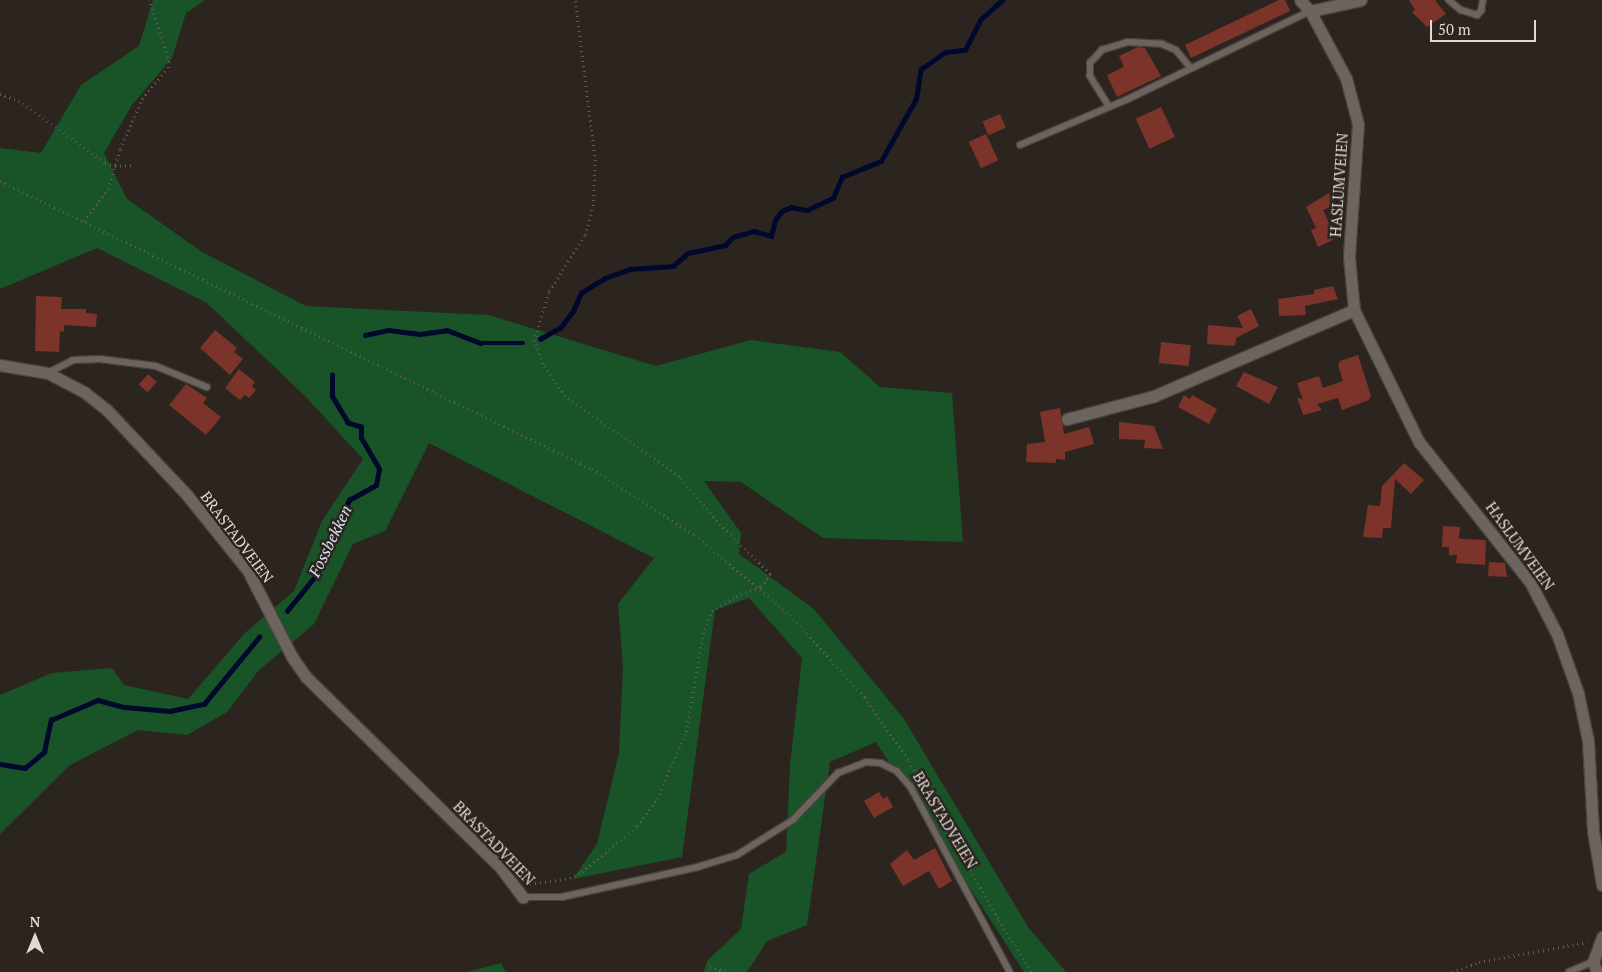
<!DOCTYPE html>
<html>
<head>
<meta charset="utf-8">
<style>
  body { margin:0 }
  #map { position:relative; width:1602px; height:972px; overflow:hidden; background:#2c251f; font-family:"PT Serif",serif }
  div>[style] { position:absolute }
  .green>* { inset:0; background:#185428 }
  .stream>* { height:4.5px; margin:-2.25px; padding:0 2.25px; transform-origin:2.25px; border-radius:2.25px; background:#00082e }
  .building>* { inset:0; background:#7b332a; transform-origin:0 0 }
  .path>* { height:2.5px; margin-top:-1.25px; transform-origin:0; background:repeating-linear-gradient(90deg,#625c56 0 1px,transparent 0 5px) }
  .roads { filter:drop-shadow(1px 0 #49433e) drop-shadow(-1px 0 #49433e) drop-shadow(0 1px #49433e) drop-shadow(0 -1px #49433e) }
  .service>* { height:5.5px; margin:-2.75px; padding:0 2.75px; transform-origin:2.75px; border-radius:2.75px; background:#6d655d }
  .minor>* { height:11px; margin:-5.5px; padding:0 5.5px; transform-origin:5.5px; border-radius:5.5px; background:#6d655d }
  span { translate:-50% -50%; white-space:nowrap; text-align:center; line-height:1.15; -webkit-text-stroke:5px #2c251f; paint-order:stroke }
  .street-label { font-size:15px; color:#dfdad6 }
  .water-label { font-size:16px; color:#d7e2f3; font-style:italic }
  .north { position:absolute; left:10px; top:912px; width:50px; height:50px; -webkit-text-stroke:4px #2c251f; paint-order:stroke; rotate:0deg; font-size:14px; font-weight:700; line-height:20px; text-align:center; color:#dfdad6 }
  .north::after { content:''; display:block; margin:auto; width:18px; height:22px; background:#dfdad6; clip-path:polygon(50% 0,100% 100%,50% 72%,0 100%) }
  .scale { position:absolute; left:1430px; top:20px; width:106px; height:22px; box-sizing:border-box; border:2px solid #dfdad6; border-top:0; padding-left:6px; font-size:15px; line-height:18px; white-space:nowrap; color:#dfdad6; -webkit-text-stroke:4px #2c251f; paint-order:stroke }
</style>
</head>
<body>
<div id="map">
  <div class="green">
    <i style="clip-path:polygon(153px 0,205px 0,186px 13px,172px 58px,132px 105px,104px 153px,127px 199px,202px 252px,306px 306px,488px 315px,656px 366px,751px 340px,840px 352px,880px 387px,952px 393px,963px 542px,823px 538px,741px 482px,704px 481px,741px 533px,739px 554px,814px 609px,904px 719px,1028px 927px,1066px 972px,1024px 972px,876px 742px,830px 762px,807px 925px,767px 941px,747px 972px,704px 972px,707px 961px,741px 929px,749px 874px,786px 852px,790px 765px,802px 658px,749px 598px,715px 610px,682px 857px,573px 879px,597px 844px,619px 753px,623px 667px,618px 604px,654px 558px,429px 443px,385px 531px,353px 544px,314px 624px,259px 670px,227px 712px,187px 735px,138px 730px,70px 765px,0 834px,0 695px,52px 673px,112px 668px,124px 685px,188px 699px,245px 633px,294px 591px,322px 521px,363px 459px,305px 396px,207px 303px,97px 248px,0 289px,0 148px,41px 153px,81px 85px,139px 46px)"></i>
    <i style="clip-path:polygon(501px 963px,506px 972px,467px 972px)"></i>
  </div>
  <div class="stream">
    <i style="left:365px;top:335px;width:24px;rotate:-12deg"></i>
    <i style="left:388px;top:330px;width:32px;rotate:7deg"></i>
    <i style="left:420px;top:334px;width:27px;rotate:-8deg"></i>
    <i style="left:447px;top:330px;width:36px;rotate:21deg"></i>
    <i style="left:481px;top:343px;width:42px"></i>
    <i style="left:540px;top:339px;width:24px;rotate:-30deg"></i>
    <i style="left:561px;top:327px;width:20px;rotate:-53deg"></i>
    <i style="left:573px;top:311px;width:20px;rotate:-66deg"></i>
    <i style="left:581px;top:293px;width:28px;rotate:-32deg"></i>
    <i style="left:605px;top:278px;width:27px;rotate:-20deg"></i>
    <i style="left:630px;top:269px;width:43px;rotate:-4deg"></i>
    <i style="left:673px;top:266px;width:20px;rotate:-41deg"></i>
    <i style="left:688px;top:253px;width:38px;rotate:-12deg"></i>
    <i style="left:725px;top:245px;width:11px;rotate:-45deg"></i>
    <i style="left:733px;top:237px;width:22px;rotate:-16deg"></i>
    <i style="left:754px;top:231px;width:18px;rotate:16deg"></i>
    <i style="left:771px;top:236px;width:16px;rotate:-76deg"></i>
    <i style="left:775px;top:220px;width:11px;rotate:-52deg"></i>
    <i style="left:782px;top:211px;width:10px;rotate:-24deg"></i>
    <i style="left:791px;top:207px;width:16px;rotate:11deg"></i>
    <i style="left:807px;top:210px;width:29px;rotate:-25deg"></i>
    <i style="left:833px;top:198px;width:23px;rotate:-67deg"></i>
    <i style="left:842px;top:177px;width:42px;rotate:-22.3deg"></i>
    <i style="left:881px;top:161px;width:71px;rotate:-60.6deg"></i>
    <i style="left:916px;top:99px;width:30px;rotate:-81deg"></i>
    <i style="left:921px;top:69px;width:29px;rotate:-35deg"></i>
    <i style="left:945px;top:52px;width:20px;rotate:-6deg"></i>
    <i style="left:965px;top:50px;width:34px;rotate:-63deg"></i>
    <i style="left:980px;top:20px;width:30px;rotate:-42deg"></i>
    <i style="left:287px;top:611px;width:48px;rotate:-51deg"></i>
    <i style="left:317px;top:574px;width:81px;rotate:-66.6deg"></i>
    <i style="left:349px;top:500px;width:31px;rotate:-29deg"></i>
    <i style="left:376px;top:485px;width:16px;rotate:-79deg"></i>
    <i style="left:379px;top:469px;width:36px;rotate:-120deg"></i>
    <i style="left:361px;top:438px;width:11px;rotate:-90deg"></i>
    <i style="left:361px;top:427px;width:14px;rotate:-163deg"></i>
    <i style="left:348px;top:423px;width:31px;rotate:-121deg"></i>
    <i style="left:332px;top:396px;width:21px;rotate:-90deg"></i>
    <i style="left:0;top:764px;width:25px;rotate:9deg"></i>
    <i style="left:25px;top:768px;width:25px;rotate:-40deg"></i>
    <i style="left:44px;top:752px;width:33px;rotate:-78deg"></i>
    <i style="left:51px;top:720px;width:51px;rotate:-23.1deg"></i>
    <i style="left:98px;top:700px;width:27px;rotate:15deg"></i>
    <i style="left:124px;top:707px;width:46px;rotate:5deg"></i>
    <i style="left:170px;top:711px;width:35px;rotate:-12deg"></i>
    <i style="left:204px;top:704px;width:87px;rotate:-50.6deg"></i>
  </div>
  <div class="building">
    <i style="clip-path:polygon(1279px 0,1285px 0,1290px 11px,1191px 58px,1185px 45px)"></i>
    <i style="clip-path:polygon(1409px 0,1435px 0,1446px 14px,1427px 27px,1412px 12px,1415px 10px)"></i>
    <i style="clip-path:polygon(1138px 47px,1145px 48px,1161px 76px,1117px 97px,1107px 75px,1124px 67px,1119px 56px)"></i>
    <i style="left:1161px;top:107px;width:33px;height:28px;rotate:65deg"></i>
    <i style="left:1000px;top:114px;width:15px;height:19px;rotate:67deg"></i>
    <i style="left:986px;top:134px;width:29px;height:19px;rotate:65deg"></i>
    <i style="clip-path:polygon(1329px 193px,1334px 205px,1323px 210px,1334px 234px,1331px 235px,1333px 240px,1318px 247px,1311px 230px,1316px 228px,1306px 207px)"></i>
    <i style="clip-path:polygon(1333px 286px,1338px 299px,1305px 306px,1306px 315px,1279px 316px,1278px 299px,1314px 294px,1314px 290px)"></i>
    <i style="clip-path:polygon(36px 296px,62px 297px,61px 309px,86px 309px,86px 313px,97px 314px,96px 327px,64px 325px,64px 332px,60px 331px,59px 352px,35px 351px)"></i>
    <i style="clip-path:polygon(1251px 309px,1259px 326px,1236px 338px,1235px 346px,1207px 344px,1208px 325px,1243px 328px,1237px 316px)"></i>
    <i style="clip-path:polygon(215px 330px,237px 348px,234px 352px,243px 359px,230px 375px,200px 348px)"></i>
    <i style="left:1161px;top:342px;width:30px;height:21px;rotate:6deg"></i>
    <i style="clip-path:polygon(1358px 355px,1371px 396px,1369px 400px,1342px 410px,1338px 398px,1317px 404px,1322px 410px,1303px 415px,1297px 397px,1303px 400px,1297px 383px,1319px 376px,1323px 388px,1343px 381px,1338px 365px,1340px 361px)"></i>
    <i style="clip-path:polygon(239px 369px,255px 382px,252px 386px,256px 390px,249px 398px,245px 395px,240px 400px,225px 388px)"></i>
    <i style="clip-path:polygon(1244px 372px,1278px 387px,1269px 404px,1236px 386px)"></i>
    <i style="left:148px;top:374px;width:12px;height:14px;rotate:42deg"></i>
    <i style="clip-path:polygon(186px 384px,207px 398px,203px 403px,221px 417px,206px 435px,169px 405px)"></i>
    <i style="clip-path:polygon(1184px 395px,1190px 399px,1192px 395px,1217px 409px,1209px 424px,1178px 407px)"></i>
    <i style="clip-path:polygon(1060px 408px,1064px 434px,1089px 427px,1094px 444px,1065px 452px,1065px 460px,1056px 459px,1056px 463px,1026px 462px,1027px 444px,1045px 442px,1040px 412px)"></i>
    <i style="clip-path:polygon(1119px 422px,1154px 426px,1163px 449px,1144px 448px,1145px 440px,1119px 439px)"></i>
    <i style="clip-path:polygon(1404px 463px,1424px 480px,1411px 494px,1395px 479px,1391px 528px,1383px 528px,1382px 538px,1363px 537px,1368px 505px,1380px 506px,1382px 486px)"></i>
    <i style="clip-path:polygon(1443px 526px,1460px 527px,1459px 538px,1463px 539px,1486px 540px,1485px 565px,1456px 563px,1457px 555px,1449px 555px,1449px 547px,1442px 547px)"></i>
    <i style="clip-path:polygon(1489px 562px,1505px 563px,1507px 577px,1488px 576px)"></i>
    <i style="clip-path:polygon(879px 792px,883px 799px,887px 796px,893px 807px,874px 818px,864px 801px)"></i>
    <i style="clip-path:polygon(935px 848px,952px 881px,939px 889px,929px 871px,903px 886px,890px 864px,907px 850px,914px 860px)"></i>
  </div>
  <div class="path">
    <i style="left:0;top:94px;width:25px;rotate:21deg"></i>
    <i style="left:23px;top:103px;width:102px;rotate:36.2deg"></i>
    <i style="left:105px;top:163px;width:10px;rotate:17deg"></i>
    <i style="left:115px;top:166px;width:20px;rotate:-3deg"></i>
    <i style="left:0;top:181px;width:658px;rotate:25.94deg"></i>
    <i style="left:592px;top:469px;width:122px;rotate:32.7deg"></i>
    <i style="left:695px;top:535px;width:124px;rotate:40.1deg"></i>
    <i style="left:790px;top:615px;width:111px;rotate:47.6deg"></i>
    <i style="left:865px;top:697px;width:78px;rotate:55.5deg"></i>
    <i style="left:909px;top:761px;width:183px;rotate:60.5deg"></i>
    <i style="left:999px;top:920px;width:62px;rotate:57.6deg"></i>
    <i style="left:84px;top:221px;width:40px;rotate:-53deg"></i>
    <i style="left:108px;top:189px;width:42px;rotate:-73.3deg"></i>
    <i style="left:120px;top:149px;width:55px;rotate:-66.3deg"></i>
    <i style="left:142px;top:99px;width:40px;rotate:-50deg"></i>
    <i style="left:168px;top:68px;width:6px;rotate:-81deg"></i>
    <i style="left:169px;top:62px;width:65px;rotate:-107.9deg"></i>
    <i style="left:530px;top:884px;width:40px;rotate:-8.5deg"></i>
    <i style="left:570px;top:878px;width:13px;rotate:-27deg"></i>
    <i style="left:582px;top:872px;width:72px;rotate:-39.9deg"></i>
    <i style="left:637px;top:826px;width:34px;rotate:-53deg"></i>
    <i style="left:657px;top:799px;width:73px;rotate:-66.6deg"></i>
    <i style="left:686px;top:732px;width:99px;rotate:-80.2deg"></i>
    <i style="left:703px;top:634px;width:25px;rotate:-69deg"></i>
    <i style="left:712px;top:611px;width:28px;rotate:-32deg"></i>
    <i style="left:736px;top:596px;width:27px;rotate:-20deg"></i>
    <i style="left:761px;top:587px;width:16px;rotate:-55deg"></i>
    <i style="left:770px;top:574px;width:70px;rotate:-135.6deg"></i>
    <i style="left:720px;top:525px;width:63px;rotate:-130.5deg"></i>
    <i style="left:679px;top:477px;width:140px;rotate:-144.6deg"></i>
    <i style="left:565px;top:396px;width:39px;rotate:-125deg"></i>
    <i style="left:543px;top:364px;width:25px;rotate:-111deg"></i>
    <i style="left:534px;top:341px;width:52px;rotate:-73.3deg"></i>
    <i style="left:549px;top:291px;width:67px;rotate:-57.3deg"></i>
    <i style="left:585px;top:235px;width:30px;rotate:-75deg"></i>
    <i style="left:593px;top:206px;width:45px;rotate:-87.5deg"></i>
    <i style="left:595px;top:161px;width:162px;rotate:-97.1deg"></i>
    <i style="left:710px;top:967px;width:18px;rotate:16deg"></i>
    <i style="left:1452px;top:972px;width:29px;rotate:-20deg"></i>
    <i style="left:1479px;top:962px;width:110px;rotate:-10.5deg"></i>
  </div>
  <div class="roads">
    <div class="service">
      <i style="left:1449px;top:0;width:16px;rotate:40deg"></i>
      <i style="left:1461px;top:10px;width:17px;rotate:17deg"></i>
      <i style="left:1477px;top:15px;width:6px;rotate:-45deg"></i>
      <i style="left:1481px;top:11px;width:11px;rotate:-80deg"></i>
      <i style="left:1109px;top:107px;width:36px;rotate:-122deg"></i>
      <i style="left:1090px;top:76px;width:13px;rotate:-90deg"></i>
      <i style="left:1090px;top:63px;width:18px;rotate:-47deg"></i>
      <i style="left:1102px;top:50px;width:27px;rotate:-17deg"></i>
      <i style="left:1128px;top:42px;width:34px;rotate:3deg"></i>
      <i style="left:1162px;top:44px;width:15px;rotate:23deg"></i>
      <i style="left:1176px;top:50px;width:23px;rotate:50deg"></i>
      <i style="left:1020px;top:145px;width:115px;rotate:-23deg"></i>
      <i style="left:1126px;top:100px;width:204px;rotate:-25.8deg"></i>
      <i style="left:48px;top:373px;width:28px;rotate:-27deg"></i>
      <i style="left:73px;top:360px;width:27px;rotate:-2deg"></i>
      <i style="left:100px;top:359px;width:56px;rotate:7.1deg"></i>
      <i style="left:156px;top:366px;width:55px;rotate:22.4deg"></i>
      <i style="left:523px;top:897px;width:39px"></i>
      <i style="left:562px;top:897px;width:139px;rotate:-12.4deg"></i>
      <i style="left:698px;top:867px;width:41px;rotate:-17.1deg"></i>
      <i style="left:737px;top:855px;width:66px;rotate:-32deg"></i>
      <i style="left:793px;top:820px;width:65px;rotate:-46.2deg"></i>
      <i style="left:838px;top:773px;width:30px;rotate:-21deg"></i>
      <i style="left:866px;top:762px;width:15px;rotate:4deg"></i>
      <i style="left:881px;top:763px;width:18px;rotate:27deg"></i>
      <i style="left:897px;top:771px;width:21px;rotate:49deg"></i>
      <i style="left:911px;top:787px;width:210px;rotate:61.8deg"></i>
      <i style="left:1569px;top:972px;width:26px;rotate:-23deg"></i>
    </div>
    <div class="minor">
      <i style="left:1300px;top:0;width:15px;rotate:48deg"></i>
      <i style="left:1310px;top:11px;width:52px;rotate:-12.2deg"></i>
      <i style="left:1310px;top:11px;width:76px;rotate:61.8deg"></i>
      <i style="left:1346px;top:78px;width:48px;rotate:75.4deg"></i>
      <i style="left:1358px;top:124px;width:133px;rotate:93.9deg"></i>
      <i style="left:1349px;top:257px;width:53px;rotate:84.6deg"></i>
      <i style="left:1354px;top:310px;width:147px;rotate:63.8deg"></i>
      <i style="left:1419px;top:442px;width:179px;rotate:51.6deg"></i>
      <i style="left:1530px;top:582px;width:59px;rotate:62.6deg"></i>
      <i style="left:1557px;top:634px;width:63px;rotate:70.4deg"></i>
      <i style="left:1578px;top:693px;width:49px;rotate:78.2deg"></i>
      <i style="left:1588px;top:741px;width:90px;rotate:86.8deg"></i>
      <i style="left:1593px;top:831px;width:55px;rotate:80.5deg"></i>
      <i style="left:0;top:365px;width:49px;rotate:9.5deg"></i>
      <i style="left:48px;top:373px;width:41px;rotate:27.8deg"></i>
      <i style="left:84px;top:392px;width:29px;rotate:38deg"></i>
      <i style="left:107px;top:410px;width:117px;rotate:46.7deg"></i>
      <i style="left:187px;top:495px;width:97px;rotate:51.2deg"></i>
      <i style="left:248px;top:571px;width:97px;rotate:62.9deg"></i>
      <i style="left:292px;top:657px;width:24px;rotate:55deg"></i>
      <i style="left:306px;top:677px;width:272px;rotate:44.4deg"></i>
      <i style="left:500px;top:867px;width:38px;rotate:53deg"></i>
      <i style="left:1067px;top:419px;width:90px;rotate:-14.8deg"></i>
      <i style="left:1154px;top:396px;width:218px;rotate:-23.3deg"></i>
      <i style="left:1597px;top:972px;width:11px;rotate:-112deg"></i>
      <i style="left:1593px;top:962px;width:27px;rotate:-70deg"></i>
    </div>
  </div>
  <div class="street-label">
    <span style="left:1339px;top:185px;rotate:-86deg">HASLUMVEIEN</span>
    <span style="left:237px;top:537px;rotate:53deg">BRASTADVEIEN</span>
    <span style="left:1520px;top:546px;rotate:54deg">HASLUMVEIEN</span>
    <span style="left:945px;top:820px;rotate:59deg">BRASTADVEIEN</span>
    <span style="left:494px;top:843px;rotate:46deg">BRASTADVEIEN</span>
  </div>
  <div class="water-label">
    <span style="left:330px;top:541px;rotate:-64deg">Fossbekken</span>
  </div>
  <div class="north">N</div>
  <div class="scale">50 m</div>
</div>
</body>
</html>
